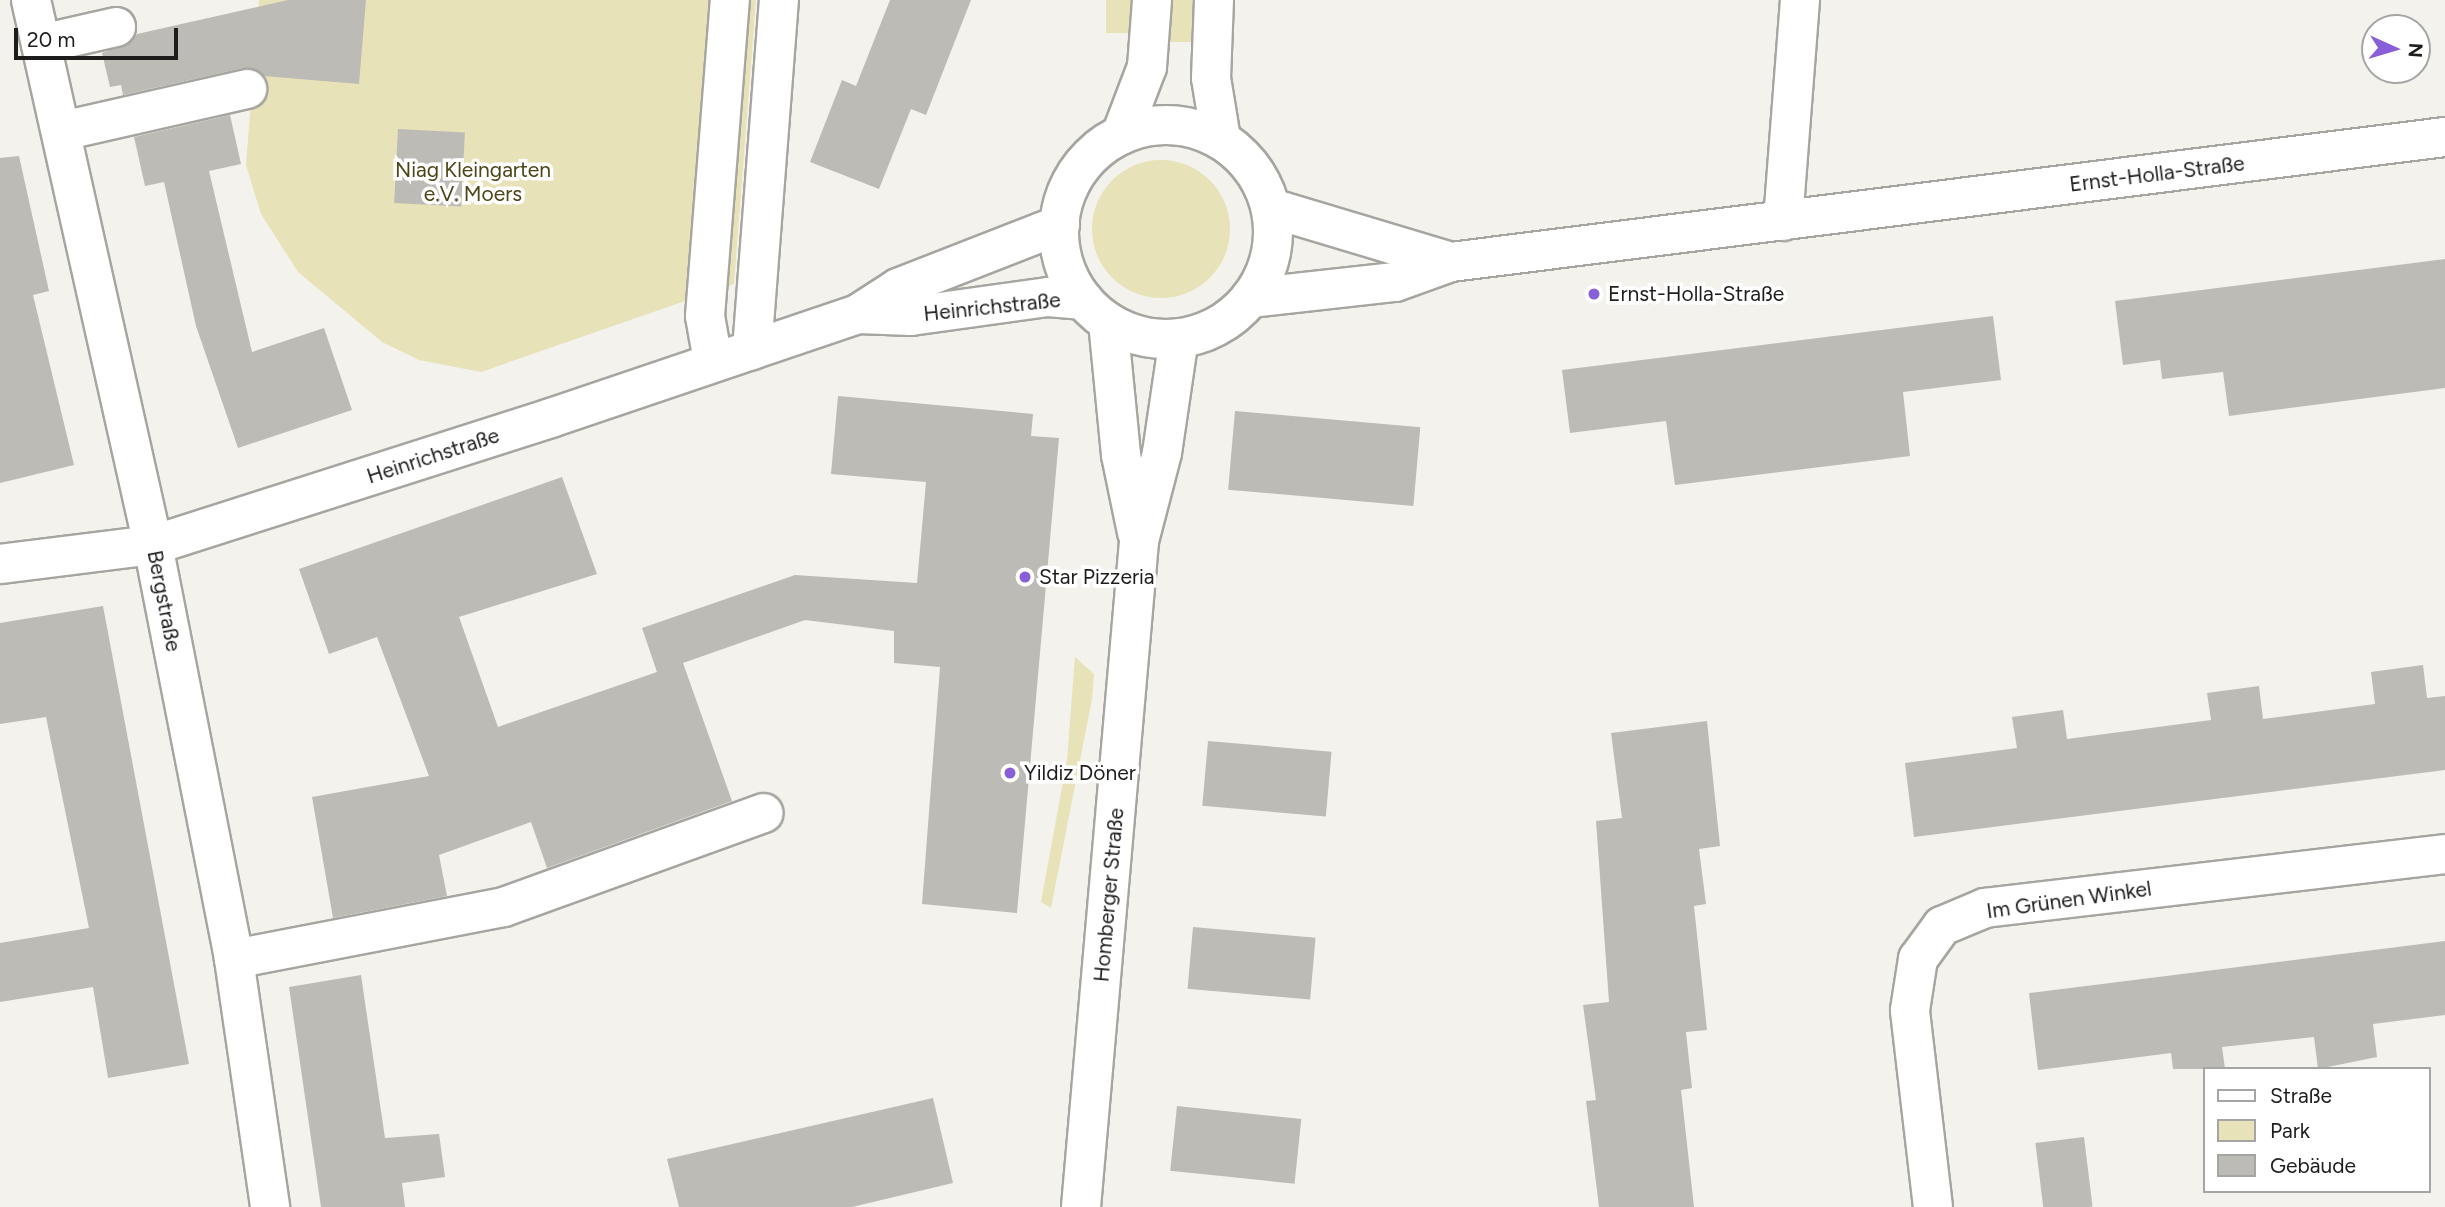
<!DOCTYPE html>
<html>
<head>
<meta charset="utf-8">
<style>
  body { margin:0 }
  #map { position:relative; width:2445px; height:1207px; overflow:hidden; background:#f3f2ed; font-family:Figtree,sans-serif }
  div>[style] { position:absolute }
  .green>* { inset:0; background:#e8e2b8; transform-origin:0 0 }
  .round { border-radius:50% }
  .building>* { inset:0; background:#bcbbb6; transform-origin:0 0 }
  .roads { filter:drop-shadow(2px 0 #a6a5a0) drop-shadow(-2px 0 #a6a5a0) drop-shadow(0 2px #a6a5a0) drop-shadow(0 -2px #a6a5a0) }
  .minor>* { height:38px; margin:-19px; padding:0 19px; transform-origin:19px; border-radius:19px; background:#fff }
  .major>* { height:38px; margin:-19px; padding:0 19px; transform-origin:19px; border-radius:19px; background:#fff }
  .major>.ring { margin:-19px; padding:0; box-sizing:content-box; background:none; border:38px solid #fff; border-radius:50% }
  .dots>* { width:19px; height:19px; translate:-50% -50%; box-sizing:border-box; border:4px solid #fff; border-radius:50% }
  span { translate:-50% -50%; white-space:nowrap; text-align:center; line-height:1.15; -webkit-text-stroke:7px #fff; paint-order:stroke }
  .park-label { font-size:21px; color:#4d4515 }
  .street-label { font-size:21px; color:#1e1d1c }
  .poi-label { font-size:21px; color:#1e1d1c }
  .left { translate:0 -50%; text-align:left }
  .legend { position:absolute; left:2203px; top:1067px; width:228px; height:126px; box-sizing:border-box; background:#fff; border:2px solid #a5a5a4; margin:0; padding:9px 12px; list-style:none; font-size:21px; color:#1e1d1c }
  .legend li { display:flex; align-items:center; gap:14px; height:35px }
  .legend b { width:35px; border:2px solid #a5a5a4 }
  .north { position:absolute; left:2361px; top:14px; width:70px; height:70px; box-sizing:border-box; background:#fff; border:2px solid #a5a5a4; border-radius:50%; rotate:94deg; font-size:19px; font-weight:700; line-height:28px; text-align:center; color:#1e1d1c }
  .north::after { content:''; display:block; margin:auto; width:24px; height:32px; background:#885ed9; clip-path:polygon(50% 0,100% 100%,50% 72%,0 100%) }
  .scale { position:absolute; left:14px; top:28px; width:164px; height:32px; box-sizing:border-box; border:4px solid #1e1d1c; border-top:0; padding-left:9px; font-size:21px; line-height:24px; white-space:nowrap; color:#1e1d1c; -webkit-text-stroke:5px #fff; paint-order:stroke }
</style>
</head>
<body>
<div id="map">
  <div class="green">
    <i style="clip-path:polygon(259px 0,756px 0,734px 284px,481px 372px,419px 360px,382px 342px,298px 272px,261px 214px,246px 165px)"></i>
    <i style="left:1106px;top:0;width:32px;height:33px"></i>
    <i style="left:1167px;top:0;width:29px;height:42px"></i>
    <i class="round" style="left:1092px;top:160px;width:138px;height:138px"></i>
    <i style="clip-path:polygon(1075px 657px,1094px 674px,1092px 699px,1051px 908px,1041px 902px,1067px 760px)"></i>
  </div>
  <div class="building">
    <i style="clip-path:polygon(288px 0,366px 0,359px 84px,264px 76px,243px 68px,123px 95px,121px 85px,110px 87px,102px 53px,130px 43px,137px 34px)"></i>
    <i style="clip-path:polygon(890px 0,971px 0,926px 115px,911px 109px,879px 189px,810px 162px,842px 80px,856px 86px)"></i>
    <i style="clip-path:polygon(230px 115px,241px 164px,209px 171px,252px 352px,324px 328px,352px 410px,238px 448px,196px 326px,164px 182px,145px 186px,134px 137px)"></i>
    <i style="left:398px;top:129px;width:67px;height:74px;rotate:3deg"></i>
    <i style="clip-path:polygon(19px 156px,49px 291px,33px 295px,74px 465px,0 483px,0 158px)"></i>
    <i style="clip-path:polygon(2445px 259px,2445px 388px,2229px 416px,2223px 372px,2162px 379px,2160px 360px,2123px 365px,2115px 301px)"></i>
    <i style="clip-path:polygon(1993px 316px,2001px 380px,1903px 392px,1910px 456px,1675px 485px,1666px 421px,1570px 433px,1562px 370px)"></i>
    <i style="clip-path:polygon(838px 396px,1033px 414px,1031px 436px,1059px 438px,1017px 913px,922px 904px,940px 667px,894px 663px,894px 631px,805px 620px,683px 663px,732px 801px,547px 868px,531px 822px,439px 855px,447px 896px,333px 918px,312px 797px,429px 776px,377px 637px,329px 654px,299px 569px,562px 477px,597px 574px,459px 617px,498px 727px,657px 672px,642px 628px,795px 575px,917px 583px,926px 482px,831px 474px)"></i>
    <i style="left:1235px;top:411px;width:186px;height:79px;rotate:5deg"></i>
    <i style="clip-path:polygon(103px 606px,189px 1064px,108px 1078px,93px 987px,0 1002px,0 943px,89px 928px,46px 717px,0 724px,0 623px)"></i>
    <i style="clip-path:polygon(2423px 665px,2427px 698px,2445px 696px,2445px 770px,1914px 837px,1905px 763px,2017px 748px,2012px 717px,2063px 710px,2067px 739px,2211px 720px,2207px 693px,2259px 686px,2263px 719px,2375px 704px,2371px 672px)"></i>
    <i style="clip-path:polygon(1707px 721px,1720px 846px,1699px 849px,1706px 904px,1694px 906px,1707px 1030px,1686px 1032px,1692px 1088px,1681px 1090px,1694px 1207px,1599px 1207px,1586px 1101px,1596px 1100px,1583px 1005px,1609px 1002px,1596px 821px,1622px 818px,1611px 733px)"></i>
    <i style="left:1208px;top:741px;width:124px;height:65px;rotate:5deg"></i>
    <i style="left:1193px;top:927px;width:123px;height:62px;rotate:5deg"></i>
    <i style="clip-path:polygon(2445px 941px,2445px 1015px,2373px 1024px,2377px 1057px,2318px 1069px,2314px 1037px,2222px 1047px,2225px 1069px,2173px 1069px,2171px 1053px,2038px 1070px,2029px 993px)"></i>
    <i style="clip-path:polygon(361px 975px,385px 1138px,439px 1134px,445px 1177px,402px 1183px,405px 1207px,321px 1207px,289px 987px)"></i>
    <i style="clip-path:polygon(933px 1098px,953px 1183px,852px 1207px,679px 1207px,667px 1159px)"></i>
    <i style="left:1177px;top:1106px;width:125px;height:65px;rotate:6deg"></i>
    <i style="left:2084px;top:1137px;width:70px;height:49px;rotate:83deg"></i>
  </div>
  <div class="roads">
    <div class="minor">
      <i style="left:31px;top:0;width:558px;rotate:77.38deg"></i>
      <i style="left:153px;top:545px;width:422px;rotate:78.9deg"></i>
      <i style="left:234px;top:959px;width:251px;rotate:81.7deg"></i>
      <i style="left:41px;top:44px;width:77px;rotate:-12.8deg"></i>
      <i style="left:62px;top:131px;width:190px;rotate:-12.8deg"></i>
      <i style="left:1271px;top:208px;width:188px;rotate:16.7deg"></i>
      <i style="left:1783px;top:221px;width:222px;rotate:-85.6deg"></i>
      <i style="left:1250px;top:298px;width:146px;rotate:-6.3deg"></i>
      <i style="left:1395px;top:282px;width:59px;rotate:-19.7deg"></i>
      <i style="left:1451px;top:262px;width:1002px;rotate:-7.17deg"></i>
      <i style="left:858px;top:314px;width:53px;rotate:2.2deg"></i>
      <i style="left:911px;top:316px;width:138px;rotate:-7.9deg"></i>
      <i style="left:1048px;top:297px;width:36px;rotate:5deg"></i>
      <i style="left:752px;top:350px;width:351px;rotate:-85.6deg"></i>
      <i style="left:713px;top:361px;width:46px;rotate:-100.1deg"></i>
      <i style="left:705px;top:316px;width:317px;rotate:-85.5deg"></i>
      <i style="left:0;top:564px;width:154px;rotate:-7.1deg"></i>
      <i style="left:153px;top:545px;width:418px;rotate:-17.7deg"></i>
      <i style="left:551px;top:418px;width:324px;rotate:-18.7deg"></i>
      <i style="left:858px;top:314px;width:48px;rotate:-33deg"></i>
      <i style="left:898px;top:288px;width:174px;rotate:-21.3deg"></i>
      <i style="left:234px;top:959px;width:275px;rotate:-10.9deg"></i>
      <i style="left:504px;top:907px;width:276px;rotate:-19.9deg"></i>
      <i style="left:1933px;top:1207px;width:198px;rotate:-96.7deg"></i>
      <i style="left:1910px;top:1010px;width:52px;rotate:-81.1deg"></i>
      <i style="left:1918px;top:959px;width:41px;rotate:-54deg"></i>
      <i style="left:1942px;top:926px;width:47px;rotate:-22.7deg"></i>
      <i style="left:1985px;top:908px;width:463px;rotate:-6.7deg"></i>
    </div>
    <div class="major">
      <i style="left:1214px;top:0;width:78px;rotate:92.2deg"></i>
      <i style="left:1211px;top:78px;width:62px;rotate:80.7deg"></i>
      <i class="ring" style="left:1059px;top:125px;width:176px;height:176px"></i>
      <i style="left:1121px;top:135px;width:73px;rotate:-69.1deg"></i>
      <i style="left:1147px;top:67px;width:67px;rotate:-85.7deg"></i>
      <i style="left:1108px;top:322px;width:134px;rotate:84.4deg"></i>
      <i style="left:1121px;top:455px;width:79px;rotate:78.3deg"></i>
      <i style="left:1081px;top:1207px;width:669px;rotate:-85.02deg"></i>
      <i style="left:1139px;top:541px;width:91px;rotate:-75.4deg"></i>
      <i style="left:1162px;top:453px;width:116px;rotate:-81.6deg"></i>
    </div>
  </div>
  <div class="dots">
    <i style="left:1594px;top:294px;background:#885ed9"></i>
    <i style="left:1025px;top:577px;background:#885ed9"></i>
    <i style="left:1010px;top:773px;background:#885ed9"></i>
  </div>
  <div class="park-label">
    <span style="left:473px;top:182px">Niag Kleingarten<br>e.V. Moers</span>
  </div>
  <div class="street-label">
    <span style="left:2157px;top:174px;rotate:-7deg">Ernst-Holla-Straße</span>
    <span style="left:992px;top:307px;rotate:-6deg">Heinrichstraße</span>
    <span style="left:433px;top:456px;rotate:-18deg">Heinrichstraße</span>
    <span style="left:164px;top:601px;rotate:79deg">Bergstraße</span>
    <span style="left:1109px;top:895px;rotate:-85deg">Homberger Straße</span>
    <span style="left:2069px;top:900px;rotate:-8deg">Im Grünen Winkel</span>
  </div>
  <div class="poi-label">
    <span class="left" style="left:1608px;top:294px">Ernst-Holla-Straße</span>
    <span class="left" style="left:1039px;top:577px">Star Pizzeria</span>
    <span class="left" style="left:1024px;top:773px">Yildiz Döner</span>
  </div>
  <ul class="legend">
  <li><b style="height:9px;background:#fff"></b>Straße</li>
  <li><b style="height:19px;background:#e8e2b8"></b>Park</li>
  <li><b style="height:19px;background:#bcbbb6"></b>Gebäude</li>
  </ul>
  <div class="north">N</div>
  <div class="scale">20 m</div>
</div>
</body>
</html>
